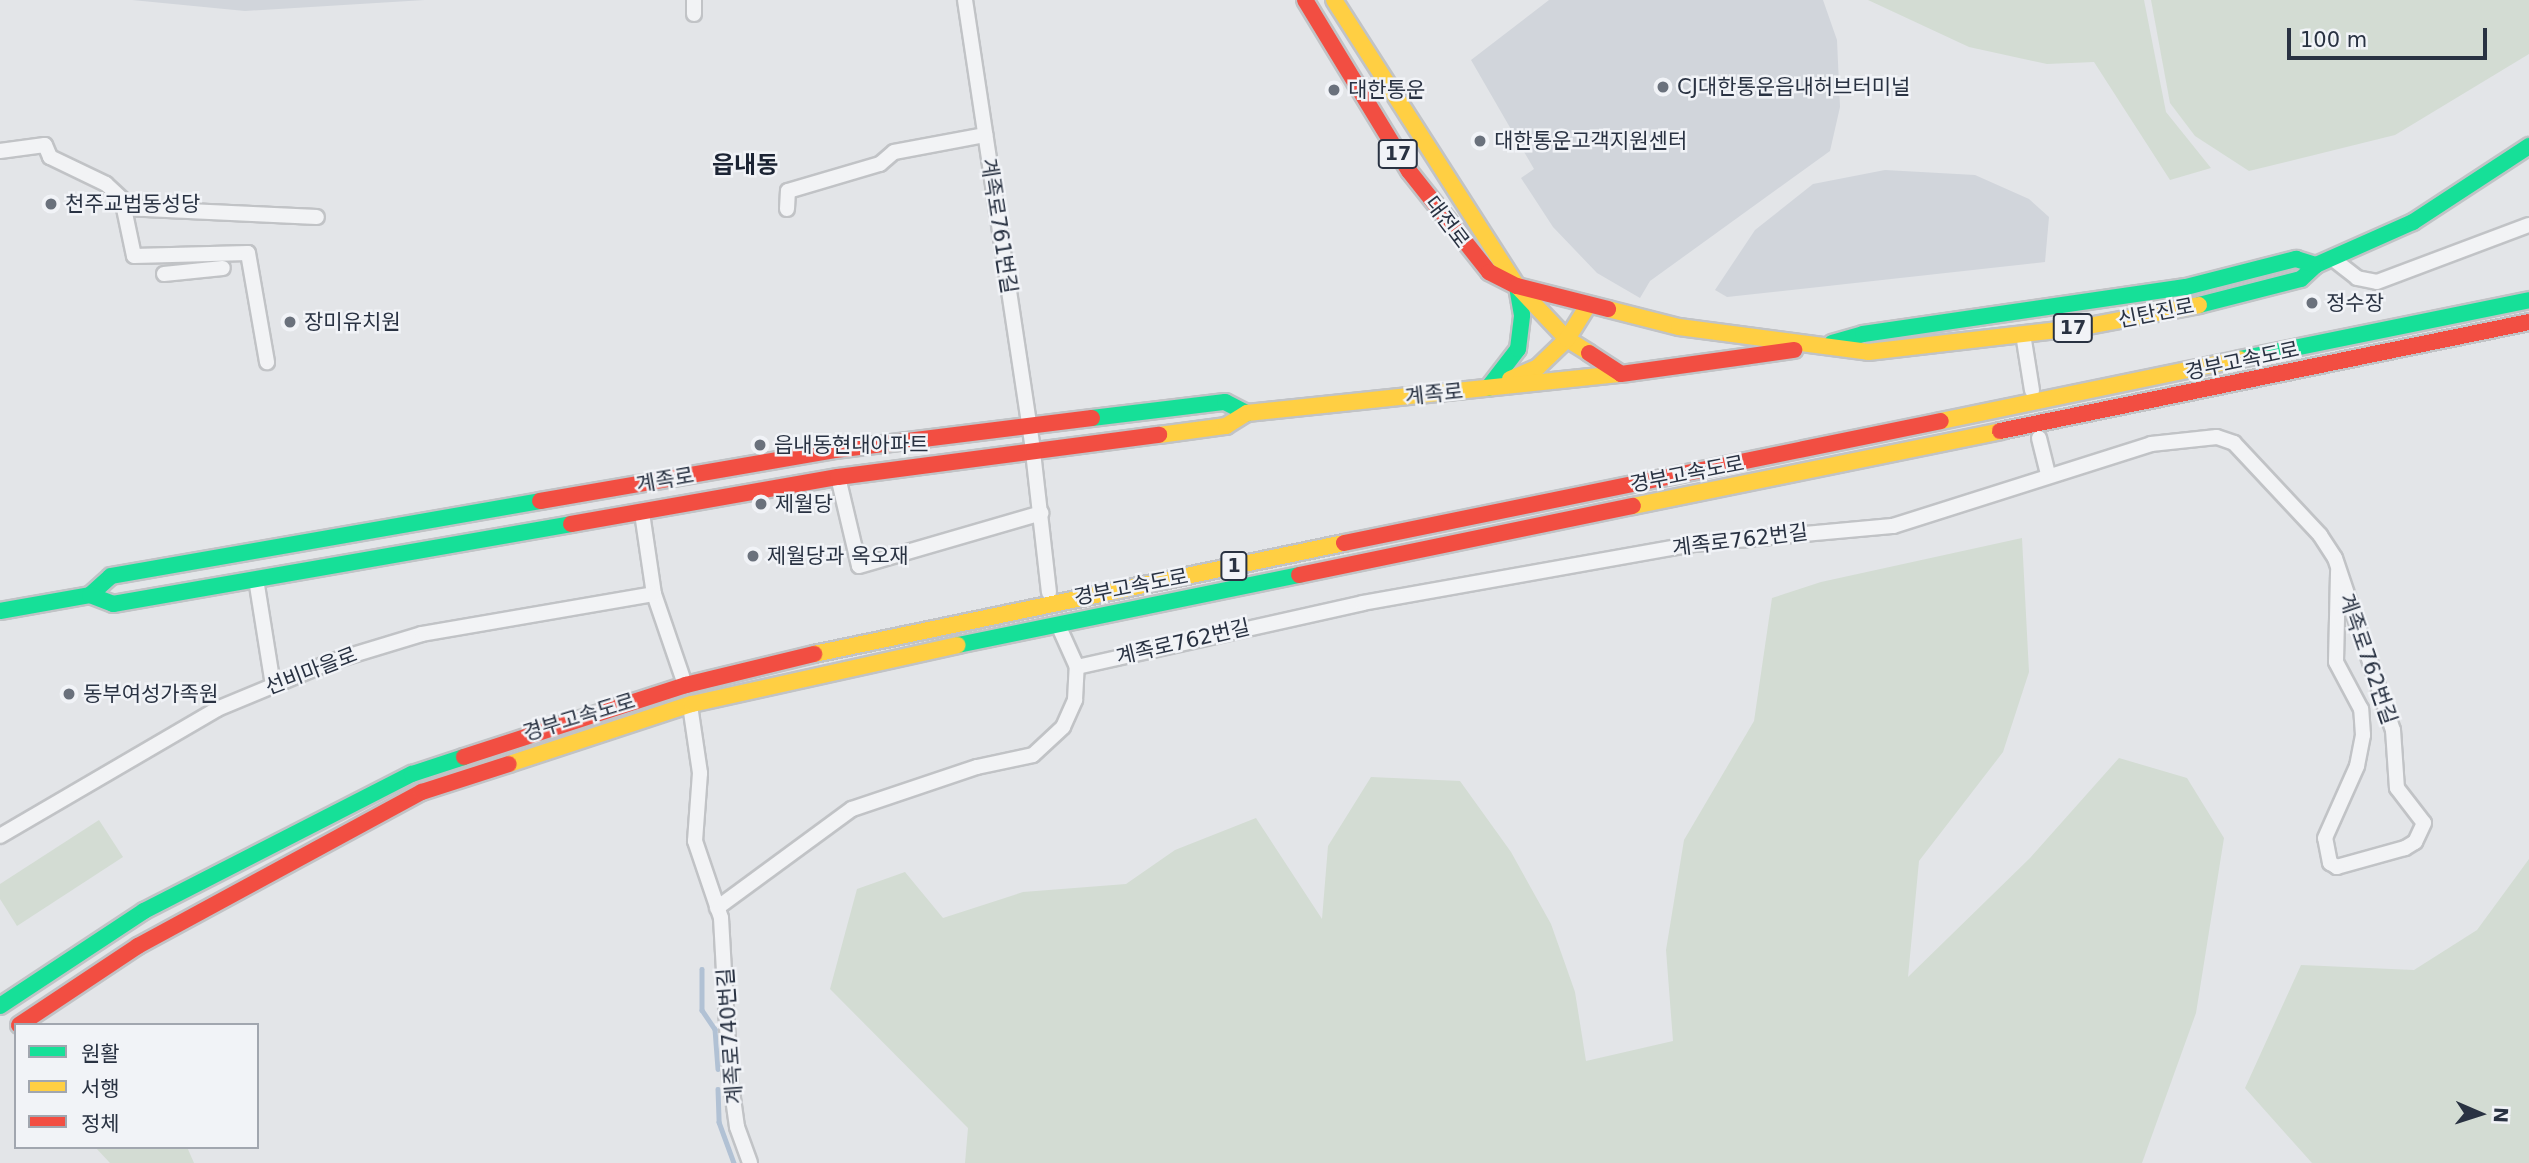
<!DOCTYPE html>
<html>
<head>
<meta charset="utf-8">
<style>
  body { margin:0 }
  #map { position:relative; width:2529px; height:1163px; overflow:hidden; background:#e3e5e8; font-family:"DejaVu Sans","Noto Sans KR",sans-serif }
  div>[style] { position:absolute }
  .built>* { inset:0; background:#d1d5db }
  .green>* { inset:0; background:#d3dcd3 }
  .stream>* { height:4.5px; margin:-2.25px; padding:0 2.25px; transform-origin:2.25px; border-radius:2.25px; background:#b1c1d4 }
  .roads { filter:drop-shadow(2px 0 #c1c3c6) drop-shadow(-2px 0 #c1c3c6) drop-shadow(0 2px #c1c3c6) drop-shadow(0 -2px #c1c3c6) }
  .street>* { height:14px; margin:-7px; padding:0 7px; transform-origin:7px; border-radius:7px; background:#f2f3f5 }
  .fast>* { height:16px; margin:-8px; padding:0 8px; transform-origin:8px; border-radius:8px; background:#16e098 }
  .slow>* { height:16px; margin:-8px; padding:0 8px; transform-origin:8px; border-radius:8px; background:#ffcf43 }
  .jam>* { height:16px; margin:-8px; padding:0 8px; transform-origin:8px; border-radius:8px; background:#f24e42 }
  .dots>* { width:19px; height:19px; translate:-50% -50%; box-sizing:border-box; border:4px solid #f1f3f7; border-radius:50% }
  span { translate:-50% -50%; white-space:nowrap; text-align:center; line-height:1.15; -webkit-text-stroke:5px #f1f3f7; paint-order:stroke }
  .shield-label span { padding:2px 5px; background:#f1f3f7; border:2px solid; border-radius:5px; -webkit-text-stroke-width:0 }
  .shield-label { font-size:19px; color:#293242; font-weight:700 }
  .poi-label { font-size:21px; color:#293242 }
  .left { translate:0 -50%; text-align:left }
  .street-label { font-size:21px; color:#293242 }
  .quarter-label { font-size:24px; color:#1b2333; font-weight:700 }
  .legend { position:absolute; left:14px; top:1023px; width:245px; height:126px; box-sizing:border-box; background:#f1f3f7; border:2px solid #a1a6af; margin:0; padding:9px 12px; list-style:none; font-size:21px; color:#293242 }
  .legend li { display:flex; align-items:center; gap:14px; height:35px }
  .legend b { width:35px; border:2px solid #a1a6af }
  .north { position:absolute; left:2445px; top:1079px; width:70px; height:70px; -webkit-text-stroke:5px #f1f3f7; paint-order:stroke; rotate:93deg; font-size:19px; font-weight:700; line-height:28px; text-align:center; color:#293242 }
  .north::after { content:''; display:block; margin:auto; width:24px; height:32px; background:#293242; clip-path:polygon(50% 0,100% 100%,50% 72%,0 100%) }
  .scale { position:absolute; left:2287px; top:28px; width:200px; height:32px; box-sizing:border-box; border:4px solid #293242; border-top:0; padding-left:9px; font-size:21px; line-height:24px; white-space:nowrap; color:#293242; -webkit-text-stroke:5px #f1f3f7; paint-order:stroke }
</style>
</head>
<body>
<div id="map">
  <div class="built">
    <i style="clip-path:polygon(132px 0,425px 0,245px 11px)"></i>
    <i style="clip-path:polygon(1549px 0,1823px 0,1837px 40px,1840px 107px,1830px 151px,1650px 281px,1640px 298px,1597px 273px,1553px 227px,1521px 178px,1534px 169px,1471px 60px)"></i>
    <i style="clip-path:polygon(1885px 170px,1975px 175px,2029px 199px,2049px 217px,2045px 262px,1727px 297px,1715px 290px,1755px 230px,1813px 184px)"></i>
  </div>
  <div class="green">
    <i style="clip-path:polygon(1868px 0,2144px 0,2166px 112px,2211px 168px,2170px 180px,2094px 62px,2047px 64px,1969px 47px)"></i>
    <i style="clip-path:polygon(2151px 0,2529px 0,2529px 54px,2395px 135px,2249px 171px,2195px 136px,2170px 103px)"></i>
    <i style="clip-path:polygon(2022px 538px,2029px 672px,2003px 752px,1919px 861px,1908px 977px,2030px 858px,2119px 758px,2187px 778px,2224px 838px,2196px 1013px,2142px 1163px,965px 1163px,968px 1128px,830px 989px,857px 889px,905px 872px,943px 918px,1023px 892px,1126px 884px,1175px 850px,1256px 818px,1322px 919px,1328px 846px,1371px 777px,1460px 781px,1511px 852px,1551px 924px,1575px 992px,1586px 1061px,1673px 1041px,1666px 950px,1684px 840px,1754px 721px,1772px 598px,1821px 582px)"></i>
    <i style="clip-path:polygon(99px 820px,123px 857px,17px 926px,0 899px,0 884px)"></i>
    <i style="clip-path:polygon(2529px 859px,2529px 1163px,2312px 1163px,2245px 1088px,2301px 965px,2414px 970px,2477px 930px)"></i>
    <i style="clip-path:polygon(95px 1147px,187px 1147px,194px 1163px,110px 1163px)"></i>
  </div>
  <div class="stream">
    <i style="left:702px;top:969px;width:41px;rotate:90deg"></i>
    <i style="left:702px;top:1010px;width:23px;rotate:56deg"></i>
    <i style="left:715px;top:1029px;width:40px;rotate:85.7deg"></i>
    <i style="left:718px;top:1089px;width:33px;rotate:88deg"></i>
    <i style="left:719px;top:1122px;width:44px;rotate:69.9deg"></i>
  </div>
  <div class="roads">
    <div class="street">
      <i style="left:965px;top:0;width:457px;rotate:81.4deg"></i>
      <i style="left:1033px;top:452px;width:141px;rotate:83.5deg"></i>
      <i style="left:694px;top:14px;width:14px;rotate:-90deg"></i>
      <i style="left:0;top:151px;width:45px;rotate:-7.6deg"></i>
      <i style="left:45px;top:145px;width:13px;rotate:67deg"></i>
      <i style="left:50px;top:157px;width:62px;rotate:25.7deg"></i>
      <i style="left:106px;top:184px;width:22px;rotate:43deg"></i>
      <i style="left:122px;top:199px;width:58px;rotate:78.1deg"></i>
      <i style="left:134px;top:256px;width:114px;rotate:-1.5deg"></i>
      <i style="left:248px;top:253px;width:111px;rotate:80.1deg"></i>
      <i style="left:124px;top:208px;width:193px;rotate:2.7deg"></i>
      <i style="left:787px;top:209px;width:18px;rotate:-87deg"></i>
      <i style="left:788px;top:191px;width:96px;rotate:-16.4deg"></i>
      <i style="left:880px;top:164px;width:18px;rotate:-41deg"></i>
      <i style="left:894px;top:152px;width:93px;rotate:-10.6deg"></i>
      <i style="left:2333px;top:259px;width:31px;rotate:38deg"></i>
      <i style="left:2357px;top:278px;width:20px;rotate:11deg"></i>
      <i style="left:2377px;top:282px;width:162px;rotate:-20.6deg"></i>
      <i style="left:164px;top:274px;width:59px;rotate:-5.8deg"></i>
      <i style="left:2023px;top:334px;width:57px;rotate:80.9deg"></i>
      <i style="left:2039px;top:438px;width:37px;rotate:76deg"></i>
      <i style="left:838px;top:477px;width:91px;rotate:76.7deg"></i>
      <i style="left:859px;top:566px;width:190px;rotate:-16.2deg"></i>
      <i style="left:642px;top:513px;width:82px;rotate:81.6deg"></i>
      <i style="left:654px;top:594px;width:87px;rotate:71.1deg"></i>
      <i style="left:256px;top:579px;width:107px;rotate:80.9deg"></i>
      <i style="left:1059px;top:627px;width:44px;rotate:65.8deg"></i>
      <i style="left:1077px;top:667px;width:293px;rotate:-12.6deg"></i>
      <i style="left:1363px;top:603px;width:337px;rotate:-10.1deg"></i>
      <i style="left:1695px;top:544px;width:199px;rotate:-5.2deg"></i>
      <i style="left:1893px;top:526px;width:271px;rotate:-17.6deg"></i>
      <i style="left:2151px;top:444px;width:66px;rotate:-6.1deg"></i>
      <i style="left:2217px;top:437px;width:18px;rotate:19deg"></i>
      <i style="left:2234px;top:443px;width:126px;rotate:46.9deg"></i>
      <i style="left:2320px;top:535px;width:27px;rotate:57deg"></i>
      <i style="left:2335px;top:558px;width:182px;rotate:71.4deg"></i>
      <i style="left:2393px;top:730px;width:58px;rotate:86.1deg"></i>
      <i style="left:2397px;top:788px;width:44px;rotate:52.4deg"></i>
      <i style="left:2424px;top:823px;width:21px;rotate:115deg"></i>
      <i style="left:2415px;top:842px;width:12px;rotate:149deg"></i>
      <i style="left:2405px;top:848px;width:71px;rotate:164.4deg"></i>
      <i style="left:2337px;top:867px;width:8px;rotate:-150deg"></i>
      <i style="left:2330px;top:863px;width:25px;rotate:-101deg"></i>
      <i style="left:2325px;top:838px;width:79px;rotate:-66deg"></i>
      <i style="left:2357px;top:766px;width:32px;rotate:-79deg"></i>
      <i style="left:2363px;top:735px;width:26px;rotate:-94deg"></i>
      <i style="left:2361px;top:709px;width:53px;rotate:-118deg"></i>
      <i style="left:2336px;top:662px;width:91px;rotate:-88.7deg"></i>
      <i style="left:691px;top:712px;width:62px;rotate:81.6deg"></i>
      <i style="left:700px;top:773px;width:68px;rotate:94.2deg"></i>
      <i style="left:695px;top:841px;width:81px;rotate:71.3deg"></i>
      <i style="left:721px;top:918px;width:159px;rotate:86.8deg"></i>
      <i style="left:730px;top:1077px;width:50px;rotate:82deg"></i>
      <i style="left:737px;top:1127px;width:38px;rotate:70deg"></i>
      <i style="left:0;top:836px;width:251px;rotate:-30.3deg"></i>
      <i style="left:217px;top:709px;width:126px;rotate:-22.5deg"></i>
      <i style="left:333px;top:661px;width:93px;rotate:-16.9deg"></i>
      <i style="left:422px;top:634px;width:235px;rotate:-9.8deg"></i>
      <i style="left:717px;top:908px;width:167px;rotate:-36.3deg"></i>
      <i style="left:852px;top:809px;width:132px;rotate:-18.6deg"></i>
      <i style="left:977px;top:767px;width:57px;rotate:-12.1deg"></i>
      <i style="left:1033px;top:755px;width:41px;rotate:-43deg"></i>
      <i style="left:1063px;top:727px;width:30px;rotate:-66deg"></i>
      <i style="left:1075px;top:700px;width:33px;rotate:-87deg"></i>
    </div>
    <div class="fast">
      <i style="left:2199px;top:305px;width:105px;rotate:-14.3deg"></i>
      <i style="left:2301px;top:279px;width:21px;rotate:-43deg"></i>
      <i style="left:2316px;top:265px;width:106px;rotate:-23.9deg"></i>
      <i style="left:2413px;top:222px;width:139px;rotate:-33.2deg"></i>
      <i style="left:1832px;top:343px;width:32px;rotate:-16deg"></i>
      <i style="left:1863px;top:334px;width:326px;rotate:-8.3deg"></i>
      <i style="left:2186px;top:287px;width:114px;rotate:-14.3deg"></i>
      <i style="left:2296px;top:259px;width:21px;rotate:17deg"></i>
      <i style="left:2240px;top:359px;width:295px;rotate:-11.5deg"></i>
      <i style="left:1488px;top:388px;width:49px;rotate:-52.4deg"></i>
      <i style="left:1518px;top:349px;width:34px;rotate:-83deg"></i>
      <i style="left:1522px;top:315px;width:29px;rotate:-100deg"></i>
      <i style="left:1092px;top:418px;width:134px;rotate:-6.9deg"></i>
      <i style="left:1225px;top:402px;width:25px;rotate:27deg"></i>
      <i style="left:90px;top:595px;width:28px;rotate:-42deg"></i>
      <i style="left:111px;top:576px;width:436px;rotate:-9.9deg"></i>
      <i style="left:0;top:611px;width:91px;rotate:-10.1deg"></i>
      <i style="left:90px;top:595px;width:25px;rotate:21deg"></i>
      <i style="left:113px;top:604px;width:465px;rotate:-9.9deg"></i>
      <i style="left:958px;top:645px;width:348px;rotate:-11.6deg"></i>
      <i style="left:0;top:1006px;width:173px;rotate:-33.4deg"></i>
      <i style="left:144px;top:911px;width:301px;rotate:-27.1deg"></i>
      <i style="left:412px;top:774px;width:55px;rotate:-18.1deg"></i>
    </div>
    <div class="slow">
      <i style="left:1334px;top:0;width:340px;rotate:57.4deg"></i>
      <i style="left:1517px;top:286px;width:73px;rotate:46.7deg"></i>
      <i style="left:1567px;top:339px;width:26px;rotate:32deg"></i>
      <i style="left:1608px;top:309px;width:73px;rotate:14.2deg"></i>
      <i style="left:1679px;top:327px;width:191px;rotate:7.5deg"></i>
      <i style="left:1868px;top:352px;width:216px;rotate:-6.6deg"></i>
      <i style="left:2083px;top:327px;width:118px;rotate:-10.7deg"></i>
      <i style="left:1510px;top:379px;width:30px;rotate:-23deg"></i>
      <i style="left:1538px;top:367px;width:40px;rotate:-44deg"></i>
      <i style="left:1567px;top:339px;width:40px;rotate:-58deg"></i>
      <i style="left:1941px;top:421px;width:305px;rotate:-11.7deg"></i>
      <i style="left:1159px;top:435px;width:68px;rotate:-7.7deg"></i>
      <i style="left:1226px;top:426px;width:25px;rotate:-32deg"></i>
      <i style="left:1247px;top:413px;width:376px;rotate:-6deg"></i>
      <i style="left:1633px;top:506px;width:375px;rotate:-11.5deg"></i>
      <i style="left:814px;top:654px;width:541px;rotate:-11.83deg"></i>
      <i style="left:509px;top:764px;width:193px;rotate:-18.2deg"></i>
      <i style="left:692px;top:704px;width:272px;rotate:-12.5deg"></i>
    </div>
    <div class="jam">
      <i style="left:1305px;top:0;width:200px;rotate:58.7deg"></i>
      <i style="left:1409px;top:171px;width:129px;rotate:51.6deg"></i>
      <i style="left:1489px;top:272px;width:31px;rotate:27deg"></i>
      <i style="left:1517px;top:286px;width:94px;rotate:14.2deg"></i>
      <i style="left:1589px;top:353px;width:38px;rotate:33deg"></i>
      <i style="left:1621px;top:374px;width:175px;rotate:-7.9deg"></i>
      <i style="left:2000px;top:431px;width:540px;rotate:-11.64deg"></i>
      <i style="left:540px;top:501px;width:299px;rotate:-9.8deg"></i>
      <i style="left:835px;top:450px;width:259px;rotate:-7.1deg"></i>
      <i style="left:571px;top:524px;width:271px;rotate:-10deg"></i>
      <i style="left:838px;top:477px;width:324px;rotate:-7.5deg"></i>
      <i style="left:1344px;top:543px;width:609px;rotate:-11.55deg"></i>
      <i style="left:1299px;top:575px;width:341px;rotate:-11.7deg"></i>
      <i style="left:464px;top:757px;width:233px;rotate:-18deg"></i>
      <i style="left:686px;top:685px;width:132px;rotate:-13.6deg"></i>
      <i style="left:19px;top:1025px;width:143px;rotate:-33.6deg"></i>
      <i style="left:138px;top:946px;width:323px;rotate:-28.5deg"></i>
      <i style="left:422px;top:792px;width:91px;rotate:-17.8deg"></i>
    </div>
  </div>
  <div class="dots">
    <i style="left:1663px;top:87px;background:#6a717c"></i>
    <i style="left:1334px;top:90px;background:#6a717c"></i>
    <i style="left:1480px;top:141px;background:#6a717c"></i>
    <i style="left:51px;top:204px;background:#6a717c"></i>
    <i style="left:2312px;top:303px;background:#6a717c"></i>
    <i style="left:290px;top:322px;background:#6a717c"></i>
    <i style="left:760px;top:445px;background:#6a717c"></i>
    <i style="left:761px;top:504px;background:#6a717c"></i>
    <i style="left:753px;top:556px;background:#6a717c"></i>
    <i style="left:69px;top:694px;background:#6a717c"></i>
  </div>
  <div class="shield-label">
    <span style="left:1398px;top:154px">17</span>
    <span style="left:2073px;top:328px">17</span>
    <span style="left:1234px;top:566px">1</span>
  </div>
  <div class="poi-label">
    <span class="left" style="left:1677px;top:87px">CJ대한통운읍내허브터미널</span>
    <span class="left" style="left:1348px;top:90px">대한통운</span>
    <span class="left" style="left:1494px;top:141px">대한통운고객지원센터</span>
    <span class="left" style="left:65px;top:204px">천주교법동성당</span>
    <span class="left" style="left:2326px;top:303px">정수장</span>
    <span class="left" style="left:304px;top:322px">장미유치원</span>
    <span class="left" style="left:774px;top:445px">읍내동현대아파트</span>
    <span class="left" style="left:775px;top:504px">제월당</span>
    <span class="left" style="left:767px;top:556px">제월당과 옥오재</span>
    <span class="left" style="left:83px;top:694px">동부여성가족원</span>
  </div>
  <div class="street-label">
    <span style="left:1447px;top:222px;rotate:53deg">대전로</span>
    <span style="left:999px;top:226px;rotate:81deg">계족로761번길</span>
    <span style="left:2156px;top:313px;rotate:-11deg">신탄진로</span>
    <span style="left:2242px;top:361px;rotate:-12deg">경부고속도로</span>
    <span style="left:1434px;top:394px;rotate:-6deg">계족로</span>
    <span style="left:1687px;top:474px;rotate:-11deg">경부고속도로</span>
    <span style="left:665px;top:480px;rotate:-10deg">계족로</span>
    <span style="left:1740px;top:540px;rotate:-7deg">계족로762번길</span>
    <span style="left:1131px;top:587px;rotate:-11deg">경부고속도로</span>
    <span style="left:1183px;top:642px;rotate:-13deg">계족로762번길</span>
    <span style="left:2368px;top:659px;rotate:71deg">계족로762번길</span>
    <span style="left:311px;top:671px;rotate:-21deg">선비마을로</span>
    <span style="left:579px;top:717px;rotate:-17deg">경부고속도로</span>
    <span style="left:730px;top:1036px;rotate:-94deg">계족로740번길</span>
  </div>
  <div class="quarter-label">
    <span style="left:745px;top:166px">읍내동</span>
  </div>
  <ul class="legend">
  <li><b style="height:9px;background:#16e098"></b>원활</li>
  <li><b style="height:9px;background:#ffcf43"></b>서행</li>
  <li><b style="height:9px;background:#f24e42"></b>정체</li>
  </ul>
  <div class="north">N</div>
  <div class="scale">100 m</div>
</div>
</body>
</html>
